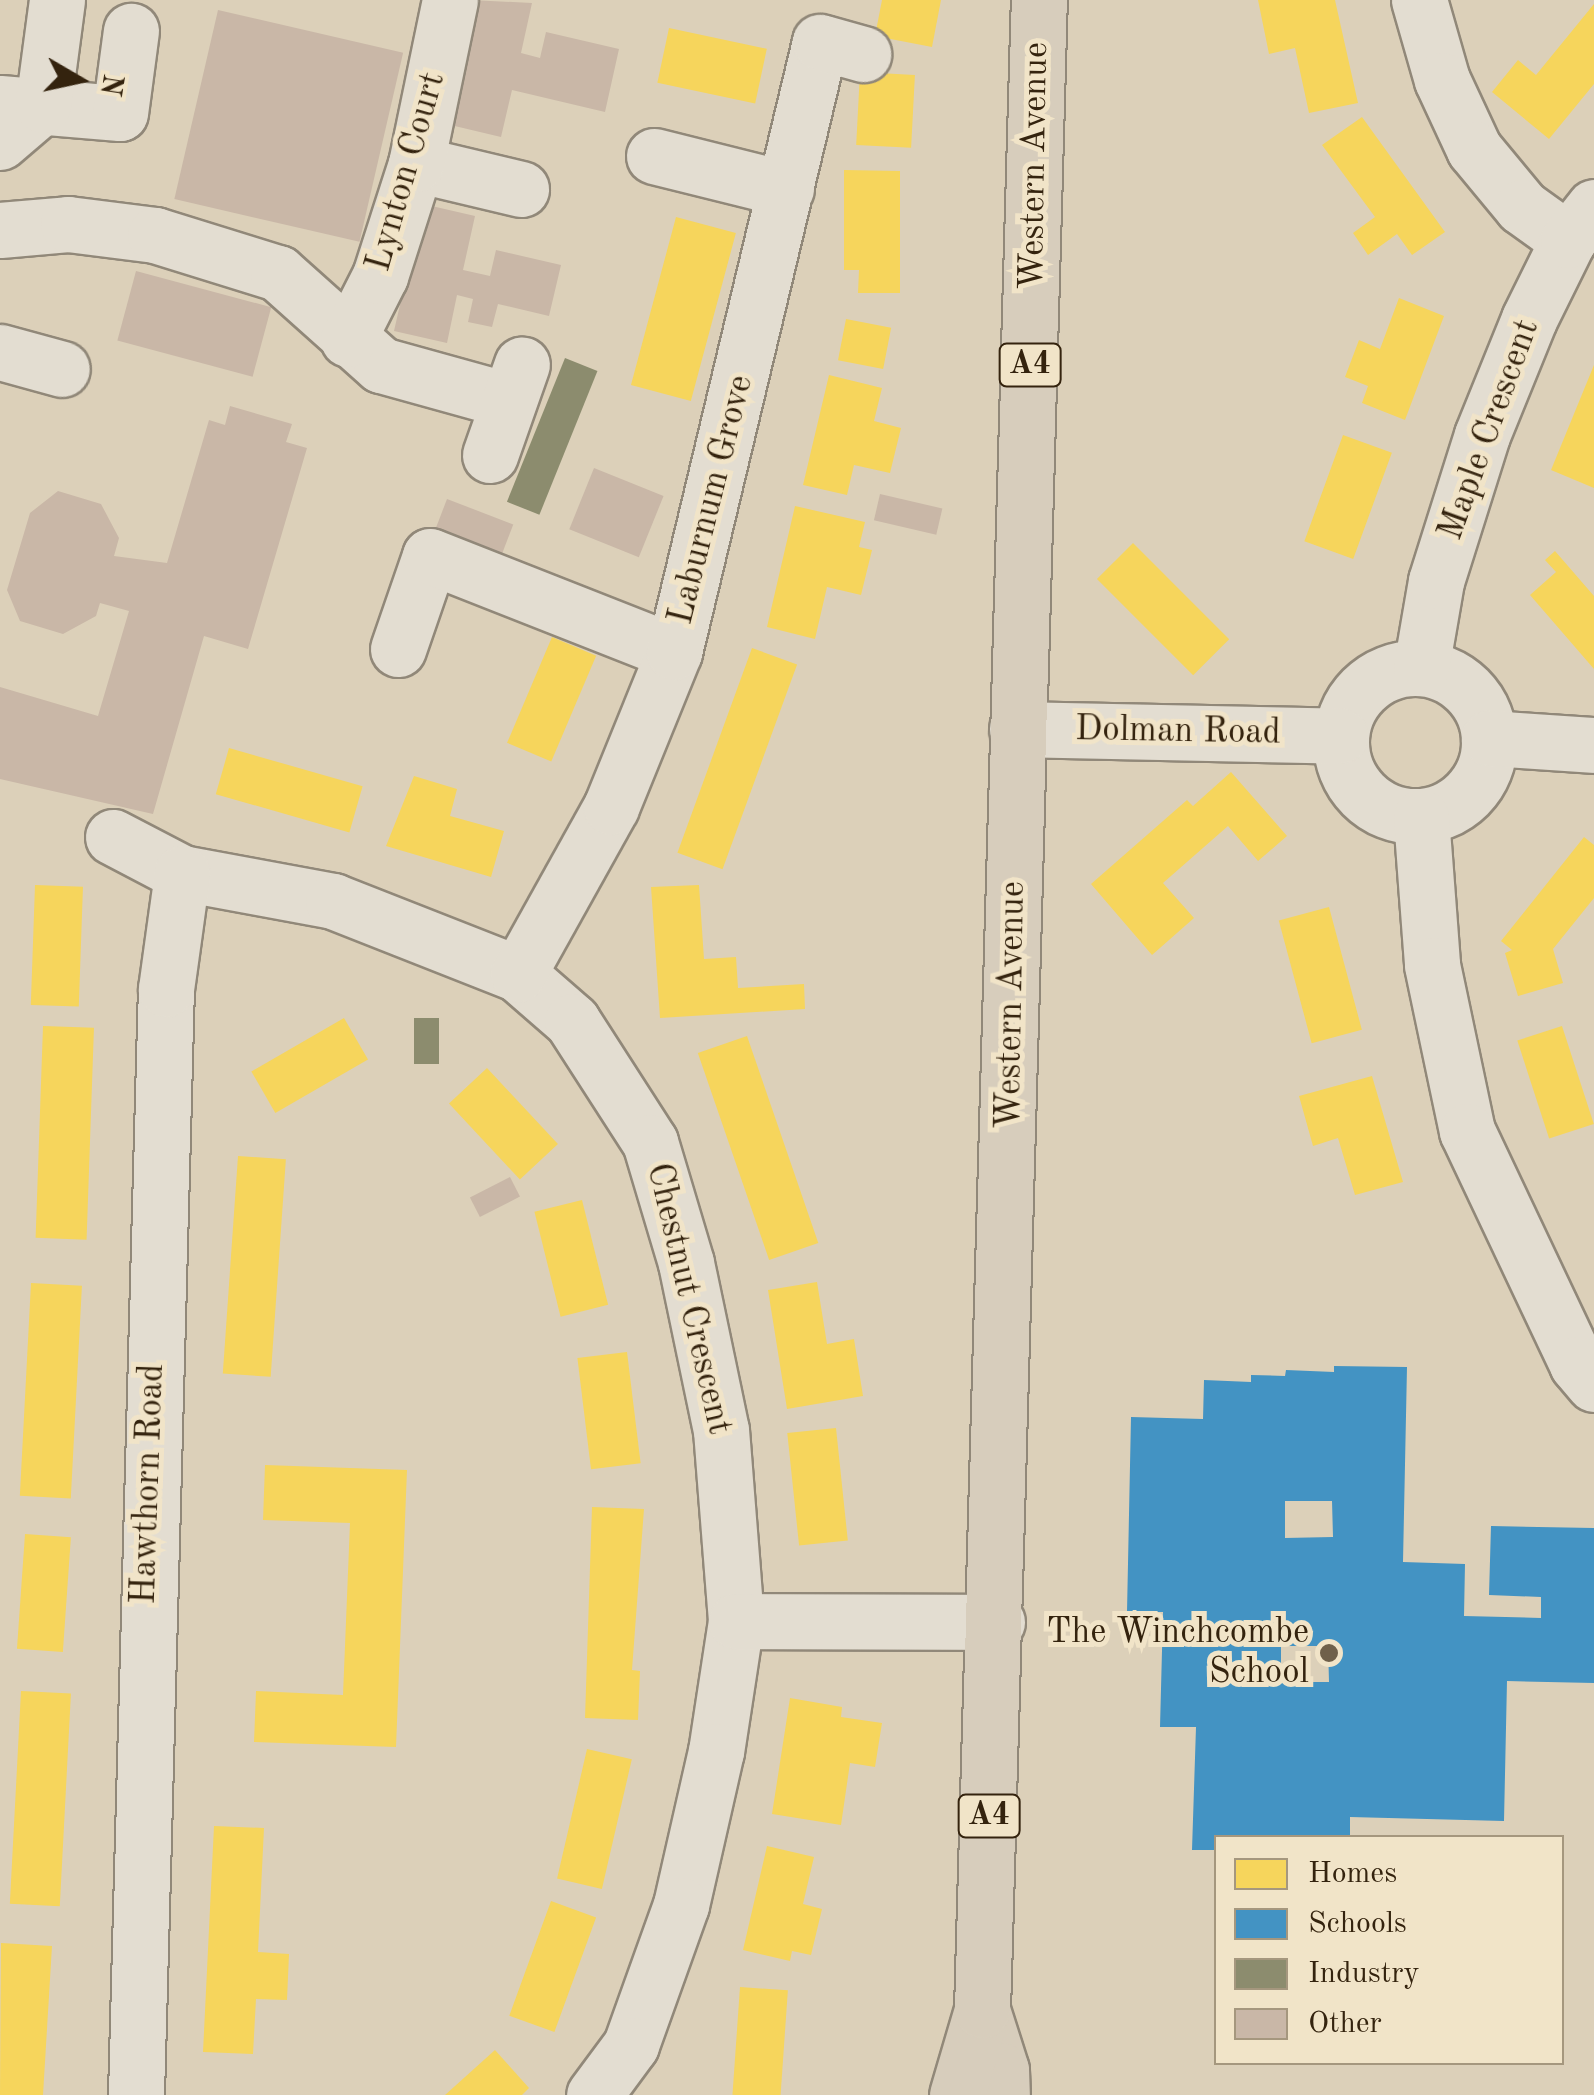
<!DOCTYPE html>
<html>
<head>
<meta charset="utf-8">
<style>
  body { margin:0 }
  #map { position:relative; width:1594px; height:2095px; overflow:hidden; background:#dcd0b9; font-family:"Old Standard TT",serif }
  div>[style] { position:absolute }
  .homes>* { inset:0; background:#f6d55c; transform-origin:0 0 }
  .schools>* { inset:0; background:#4393c3 }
  .industry>* { inset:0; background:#8c8c6e; transform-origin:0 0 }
  .building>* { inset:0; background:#c9b7a7; transform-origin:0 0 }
  .roads { filter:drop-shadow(2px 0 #918879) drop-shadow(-2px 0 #918879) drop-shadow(0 2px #918879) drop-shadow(0 -2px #918879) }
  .minor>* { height:55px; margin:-27.5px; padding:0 27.5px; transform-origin:27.5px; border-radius:27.5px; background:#e3ddd1 }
  .minor>.ring { margin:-27.5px; padding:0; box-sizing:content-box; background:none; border:55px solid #e3ddd1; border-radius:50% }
  .major>* { height:55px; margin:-27.5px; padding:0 27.5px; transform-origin:27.5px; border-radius:27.5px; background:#d7cdbc }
  .dots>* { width:28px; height:28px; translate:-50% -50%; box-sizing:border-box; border:5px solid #f1e4c8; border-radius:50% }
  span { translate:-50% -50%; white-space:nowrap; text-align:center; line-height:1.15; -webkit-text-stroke:10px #f1e4c8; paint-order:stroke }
  .shield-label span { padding:2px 8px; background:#f1e4c8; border:2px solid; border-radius:8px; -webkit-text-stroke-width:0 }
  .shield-label { font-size:32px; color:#34230e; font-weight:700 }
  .street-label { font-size:35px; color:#34230e }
  .poi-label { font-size:35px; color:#34230e }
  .right { translate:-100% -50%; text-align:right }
  .legend { position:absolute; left:1214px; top:1835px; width:350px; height:230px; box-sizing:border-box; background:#f1e4c8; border:2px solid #a5977e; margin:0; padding:12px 18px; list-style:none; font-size:30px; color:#34230e }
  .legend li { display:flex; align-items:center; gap:20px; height:50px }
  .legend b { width:50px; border:2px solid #a5977e }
  .north { position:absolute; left:30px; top:30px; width:100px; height:100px; -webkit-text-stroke:8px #f1e4c8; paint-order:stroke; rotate:99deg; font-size:28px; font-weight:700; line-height:40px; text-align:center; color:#34230e }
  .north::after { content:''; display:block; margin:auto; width:35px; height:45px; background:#34230e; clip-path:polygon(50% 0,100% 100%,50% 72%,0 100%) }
</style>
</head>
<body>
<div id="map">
  <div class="homes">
    <i style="clip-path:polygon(882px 0,941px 0,932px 47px,875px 36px)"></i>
    <i style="clip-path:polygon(1258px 0,1335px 0,1358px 103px,1309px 113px,1295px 48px,1269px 54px)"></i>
    <i style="clip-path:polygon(1594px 4px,1594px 84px,1549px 139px,1492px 92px,1518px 60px,1536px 75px)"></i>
    <i style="left:669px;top:28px;width:100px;height:56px;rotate:12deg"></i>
    <i style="left:860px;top:72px;width:55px;height:73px;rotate:3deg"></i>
    <i style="clip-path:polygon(1362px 117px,1445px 232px,1412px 255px,1397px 234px,1368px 255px,1353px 233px,1375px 217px,1322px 145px)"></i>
    <i style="clip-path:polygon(844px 170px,900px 171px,900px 293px,858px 293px,859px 270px,844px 270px)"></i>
    <i style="left:676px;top:217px;width:62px;height:174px;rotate:15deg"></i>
    <i style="clip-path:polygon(1399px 298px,1444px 316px,1405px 420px,1362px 403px,1368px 386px,1345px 377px,1359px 340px,1380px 349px)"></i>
    <i style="left:846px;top:319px;width:46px;height:42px;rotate:11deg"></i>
    <i style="clip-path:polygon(1594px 365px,1594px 488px,1551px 470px)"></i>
    <i style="clip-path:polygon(829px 375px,882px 388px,874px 421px,901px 428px,890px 473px,854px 465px,847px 495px,803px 485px)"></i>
    <i style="left:1343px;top:435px;width:52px;height:113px;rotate:20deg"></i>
    <i style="clip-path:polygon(795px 506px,865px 522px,859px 547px,872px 550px,861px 595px,827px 587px,815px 639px,767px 627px)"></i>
    <i style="left:1133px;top:543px;width:136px;height:51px;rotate:45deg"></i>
    <i style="clip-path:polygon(1555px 551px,1594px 596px,1594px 669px,1530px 595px,1556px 572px,1545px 560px)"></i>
    <i style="left:552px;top:637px;width:48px;height:115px;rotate:23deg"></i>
    <i style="left:752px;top:648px;width:48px;height:218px;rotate:20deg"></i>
    <i style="left:229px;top:748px;width:139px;height:48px;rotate:16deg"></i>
    <i style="clip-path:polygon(1231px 772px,1287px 836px,1258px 861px,1228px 826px,1163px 883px,1194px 918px,1152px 955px,1091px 884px,1187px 800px,1193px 806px)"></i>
    <i style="clip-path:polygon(414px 776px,457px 789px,450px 816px,504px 831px,491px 877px,386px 846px)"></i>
    <i style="clip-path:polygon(1584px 837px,1594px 845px,1594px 898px,1553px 949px,1563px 983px,1518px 996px,1505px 953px,1512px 950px,1501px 941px)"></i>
    <i style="left:35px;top:885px;width:48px;height:120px;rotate:2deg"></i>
    <i style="clip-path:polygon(699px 885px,704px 959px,736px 957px,738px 988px,804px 984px,805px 1009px,660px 1018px,651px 887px)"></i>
    <i style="left:1329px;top:907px;width:127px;height:52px;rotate:75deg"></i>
    <i style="left:344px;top:1018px;width:48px;height:107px;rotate:60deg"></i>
    <i style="left:43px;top:1026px;width:51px;height:212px;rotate:2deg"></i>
    <i style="left:1562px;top:1026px;width:103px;height:47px;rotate:72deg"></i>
    <i style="left:747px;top:1036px;width:219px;height:52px;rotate:71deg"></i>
    <i style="left:487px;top:1068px;width:104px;height:52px;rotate:47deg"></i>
    <i style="clip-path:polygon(1372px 1076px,1403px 1182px,1355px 1195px,1338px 1138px,1313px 1146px,1299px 1096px)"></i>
    <i style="left:238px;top:1156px;width:48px;height:218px;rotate:4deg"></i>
    <i style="left:582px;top:1200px;width:108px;height:49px;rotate:76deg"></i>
    <i style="clip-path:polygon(817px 1282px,827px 1344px,854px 1339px,863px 1396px,787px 1409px,768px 1290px)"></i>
    <i style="left:31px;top:1283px;width:51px;height:213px;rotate:3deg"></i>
    <i style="left:627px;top:1352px;width:112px;height:50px;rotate:83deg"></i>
    <i style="left:836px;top:1428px;width:113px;height:49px;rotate:84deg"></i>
    <i style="clip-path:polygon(265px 1465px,407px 1470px,396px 1747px,254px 1742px,256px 1691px,343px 1695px,350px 1523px,263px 1520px)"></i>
    <i style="clip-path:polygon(592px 1507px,644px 1509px,632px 1670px,640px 1671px,638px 1720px,585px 1718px)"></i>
    <i style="left:25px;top:1534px;width:46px;height:115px;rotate:4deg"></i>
    <i style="left:21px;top:1691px;width:50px;height:213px;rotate:3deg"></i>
    <i style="clip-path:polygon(790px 1698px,842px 1707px,841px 1717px,882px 1723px,875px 1767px,850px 1763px,841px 1825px,772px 1814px)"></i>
    <i style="left:587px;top:1749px;width:46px;height:133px;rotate:13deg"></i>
    <i style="clip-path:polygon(214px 1826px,264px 1828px,258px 1952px,289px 1954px,287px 2000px,256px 1999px,253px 2054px,203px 2052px)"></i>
    <i style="clip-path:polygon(767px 1846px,814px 1857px,803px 1904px,822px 1909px,811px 1955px,792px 1951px,790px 1961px,743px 1950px)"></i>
    <i style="left:551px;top:1901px;width:48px;height:122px;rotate:20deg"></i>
    <i style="clip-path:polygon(1px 1943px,52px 1946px,43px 2095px,0 2095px)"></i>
    <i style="left:740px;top:1987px;width:48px;height:108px;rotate:4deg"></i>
    <i style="clip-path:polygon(495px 2050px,529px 2088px,522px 2095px,445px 2095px)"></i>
  </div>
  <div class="schools">
    <i style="clip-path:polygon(evenodd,1334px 1366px,1407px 1367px,1403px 1562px,1465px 1564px,1464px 1616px,1541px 1618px,1541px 1597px,1489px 1595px,1491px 1526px,1594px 1528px,1594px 1683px,1507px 1681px,1504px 1821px,1350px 1817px,1350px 1838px,1216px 1838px,1216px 1850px,1192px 1850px,1196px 1727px,1160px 1727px,1163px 1612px,1127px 1612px,1131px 1417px,1203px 1419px,1204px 1380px,1251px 1382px,1251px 1375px,1285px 1376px,1286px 1370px,1334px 1372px,1334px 1366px,1285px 1501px,1332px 1501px,1333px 1537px,1285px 1538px,1285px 1501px,1334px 1366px,1281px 1646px,1328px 1646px,1329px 1682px,1281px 1682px,1281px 1646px)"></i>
  </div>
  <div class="industry">
    <i style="left:565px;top:358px;width:35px;height:155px;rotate:22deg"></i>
    <i style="left:414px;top:1018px;width:25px;height:46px"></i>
  </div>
  <div class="building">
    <i style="clip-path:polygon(471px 0,532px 3px,521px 53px,540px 58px,546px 32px,619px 49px,605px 112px,512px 90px,501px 137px,442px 123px)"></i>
    <i style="left:218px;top:10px;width:190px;height:194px;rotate:13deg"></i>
    <i style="clip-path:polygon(423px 204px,475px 216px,463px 270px,490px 276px,496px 250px,561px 265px,549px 316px,498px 304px,492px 327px,468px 322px,473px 299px,457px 295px,447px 343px,394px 331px)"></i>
    <i style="left:136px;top:271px;width:140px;height:72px;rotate:15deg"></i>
    <i style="clip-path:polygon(230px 406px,292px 424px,286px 442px,307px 448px,248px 649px,204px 636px,153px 814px,0 779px,0 687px,98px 716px,129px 611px,100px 603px,96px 616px,63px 634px,20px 621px,7px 590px,30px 513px,58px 491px,101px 504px,119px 538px,114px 556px,167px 563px,209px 420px,225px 425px)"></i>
    <i style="left:594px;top:468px;width:75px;height:66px;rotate:22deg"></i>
    <i style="left:880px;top:494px;width:64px;height:27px;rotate:13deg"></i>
    <i style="left:447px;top:499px;width:71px;height:42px;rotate:21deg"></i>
    <i style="left:510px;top:1177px;width:22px;height:45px;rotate:63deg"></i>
  </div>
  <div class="roads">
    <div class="minor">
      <i style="left:1419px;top:0;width:83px;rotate:74deg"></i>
      <i style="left:1442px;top:80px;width:76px;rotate:65.1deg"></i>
      <i style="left:1474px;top:149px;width:75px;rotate:50.4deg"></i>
      <i style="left:1522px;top:207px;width:57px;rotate:35.7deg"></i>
      <i style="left:0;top:103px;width:120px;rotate:4.8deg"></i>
      <i style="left:120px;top:113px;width:83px;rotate:-82.4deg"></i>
      <i style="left:0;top:142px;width:57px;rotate:-40.7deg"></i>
      <i style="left:43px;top:105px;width:106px;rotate:-82.4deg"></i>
      <i style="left:654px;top:156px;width:136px;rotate:14deg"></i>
      <i style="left:416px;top:164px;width:108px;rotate:13.4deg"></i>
      <i style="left:0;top:230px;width:68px;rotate:-5deg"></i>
      <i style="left:68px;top:224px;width:88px;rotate:7.2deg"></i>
      <i style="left:155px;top:235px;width:129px;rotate:17.2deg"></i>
      <i style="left:278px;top:273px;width:138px;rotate:41.8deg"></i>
      <i style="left:381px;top:365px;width:131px;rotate:15.5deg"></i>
      <i style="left:348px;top:339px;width:71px;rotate:-63.1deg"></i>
      <i style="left:380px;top:276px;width:118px;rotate:-72.2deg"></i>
      <i style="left:416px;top:164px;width:167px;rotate:-78.3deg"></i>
      <i style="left:0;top:352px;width:64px;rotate:15.3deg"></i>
      <i style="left:490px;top:455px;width:96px;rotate:-70.6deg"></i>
      <i style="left:398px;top:649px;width:98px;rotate:-71deg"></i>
      <i style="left:430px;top:556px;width:262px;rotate:21.5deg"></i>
      <i class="ring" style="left:1341px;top:668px;width:93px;height:93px"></i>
      <i style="left:1421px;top:668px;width:88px;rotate:-80.2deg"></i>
      <i style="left:1436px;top:581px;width:153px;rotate:-72.5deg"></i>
      <i style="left:1482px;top:435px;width:125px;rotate:-67.9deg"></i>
      <i style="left:1529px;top:319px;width:88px;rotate:-63.7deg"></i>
      <i style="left:1568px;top:240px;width:42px;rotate:-51.8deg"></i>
      <i style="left:1017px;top:729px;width:323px;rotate:1.2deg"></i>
      <i style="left:1489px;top:738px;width:105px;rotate:3.8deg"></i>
      <i style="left:1421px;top:817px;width:148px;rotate:85.7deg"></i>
      <i style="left:1432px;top:965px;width:170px;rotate:78.1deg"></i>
      <i style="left:1467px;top:1131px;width:258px;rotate:64.7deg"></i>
      <i style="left:1577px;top:1364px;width:26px;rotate:50deg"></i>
      <i style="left:113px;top:837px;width:78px;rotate:27.6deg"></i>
      <i style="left:182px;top:873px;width:154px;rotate:10.5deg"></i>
      <i style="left:333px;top:901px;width:199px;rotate:21.5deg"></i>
      <i style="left:518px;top:974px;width:72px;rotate:41deg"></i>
      <i style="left:572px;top:1021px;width:144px;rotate:57.2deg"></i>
      <i style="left:650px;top:1142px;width:126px;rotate:73.4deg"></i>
      <i style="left:686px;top:1263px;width:171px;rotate:78.2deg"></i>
      <i style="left:721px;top:1430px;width:192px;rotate:85.5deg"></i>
      <i style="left:736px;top:1621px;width:132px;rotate:98.7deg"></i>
      <i style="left:716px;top:1751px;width:158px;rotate:102.8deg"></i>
      <i style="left:681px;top:1905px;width:149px;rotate:109.7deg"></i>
      <i style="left:631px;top:2045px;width:62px;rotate:126.5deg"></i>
      <i style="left:518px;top:974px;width:191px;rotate:-60.9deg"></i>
      <i style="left:611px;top:807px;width:167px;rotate:-67.9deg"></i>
      <i style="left:674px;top:652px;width:627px;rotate:-76.54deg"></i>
      <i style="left:820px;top:42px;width:45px;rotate:15.6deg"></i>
      <i style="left:736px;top:1621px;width:261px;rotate:0.2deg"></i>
      <i style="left:136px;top:2095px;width:1106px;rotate:-88.45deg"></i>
      <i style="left:166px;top:989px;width:117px;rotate:-82.1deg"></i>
    </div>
    <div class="major">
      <i style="left:982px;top:2010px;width:63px;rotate:72.4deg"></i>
      <i style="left:1001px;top:2070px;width:25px;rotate:88deg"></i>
      <i style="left:957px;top:2095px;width:89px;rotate:-73.6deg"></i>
      <i style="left:982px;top:2010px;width:2011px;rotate:-88.38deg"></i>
    </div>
  </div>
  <div class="dots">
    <i style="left:1329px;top:1653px;background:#6f604a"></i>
  </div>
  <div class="shield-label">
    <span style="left:1030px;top:365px">A4</span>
    <span style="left:989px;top:1816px">A4</span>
  </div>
  <div class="street-label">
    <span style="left:1035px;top:166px;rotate:-89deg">Western Avenue</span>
    <span style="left:407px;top:172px;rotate:-74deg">Lynton Court</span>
    <span style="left:1490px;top:430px;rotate:-70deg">Maple Crescent</span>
    <span style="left:712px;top:500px;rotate:-76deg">Laburnum Grove</span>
    <span style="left:1178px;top:732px;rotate:1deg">Dolman Road</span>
    <span style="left:1012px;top:1005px;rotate:-89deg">Western Avenue</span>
    <span style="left:688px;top:1299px;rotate:77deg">Chestnut Crescent</span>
    <span style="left:149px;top:1484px;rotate:-88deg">Hawthorn Road</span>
  </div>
  <div class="poi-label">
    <span class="right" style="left:1309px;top:1653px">The Winchcombe<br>School</span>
  </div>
  <ul class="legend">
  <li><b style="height:28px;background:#f6d55c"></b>Homes</li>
  <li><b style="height:28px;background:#4393c3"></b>Schools</li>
  <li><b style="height:28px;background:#8c8c6e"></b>Industry</li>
  <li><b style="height:28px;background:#c9b7a7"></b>Other</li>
  </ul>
  <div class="north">N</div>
</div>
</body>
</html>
